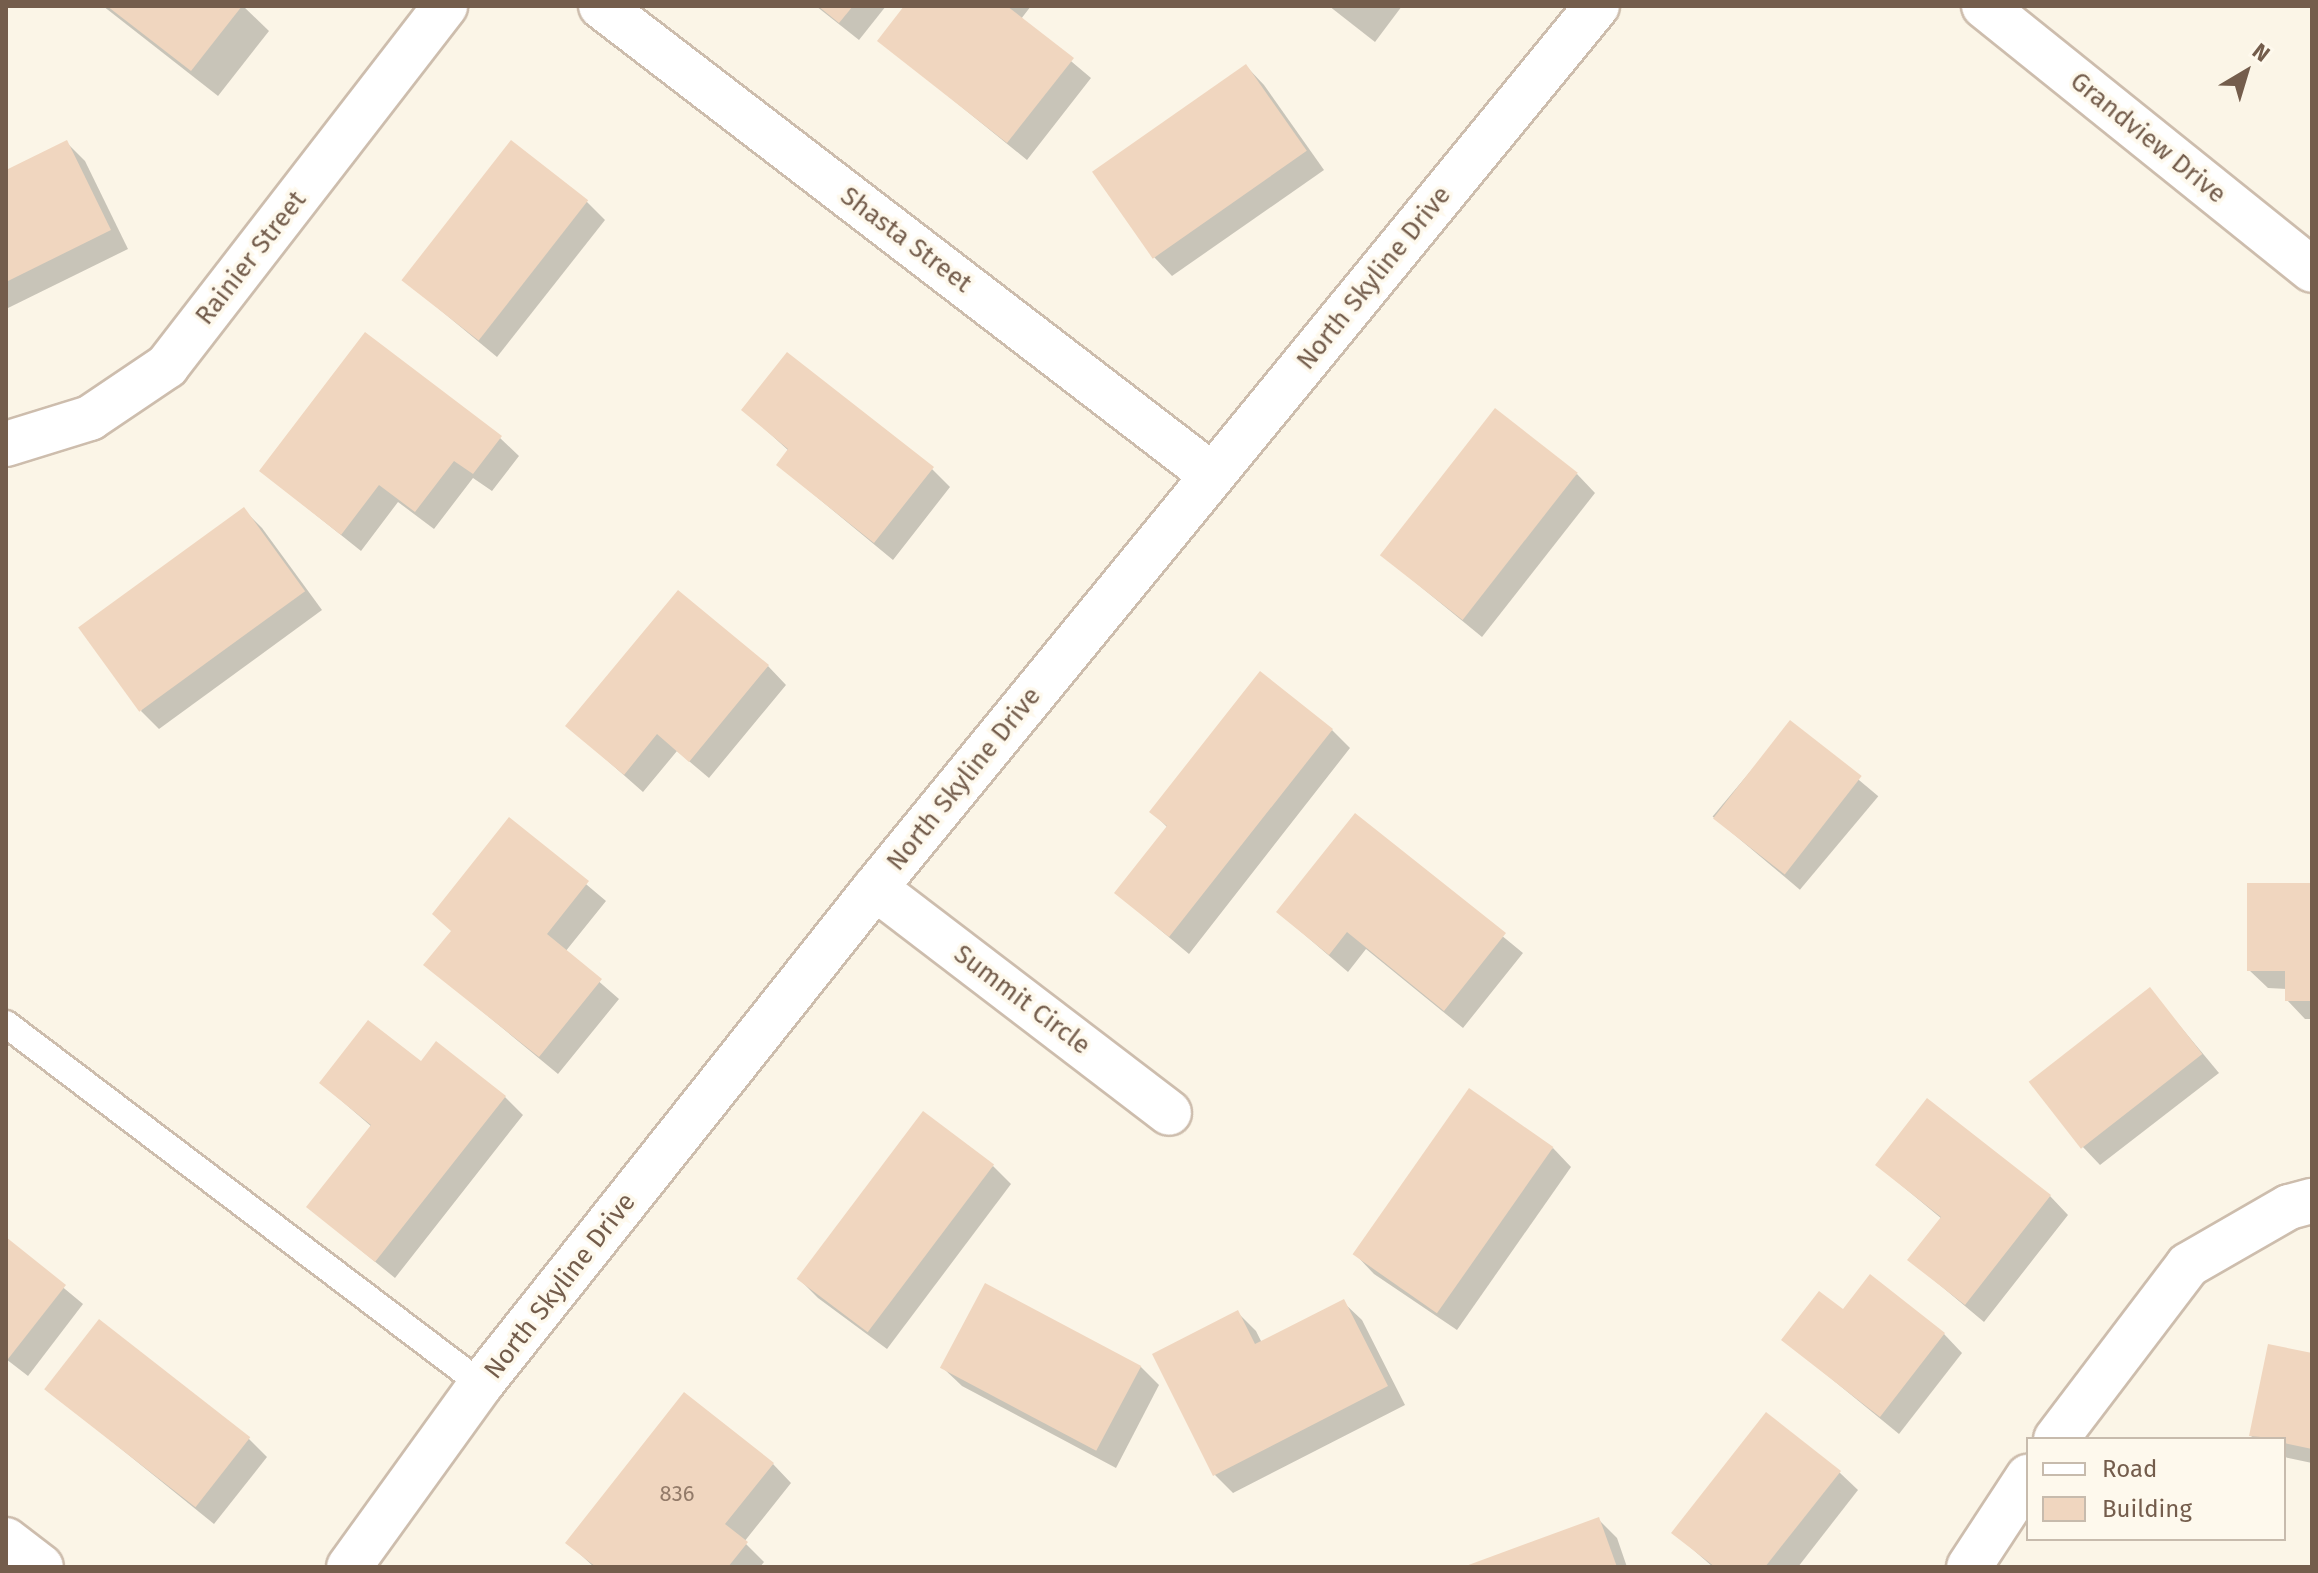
<!DOCTYPE html>
<html>
<head>
<meta charset="utf-8">
<style>
  body { margin:0 }
  #map { position:relative; width:2318px; height:1573px; overflow:hidden; background:#fbf5e7; font-family:"Fira Sans",sans-serif }
  div>[style] { position:absolute }
  .shadow>* { inset:0; background:#0003; transform-origin:0 0 }
  .building>* { inset:0; background:#f0d6bf; transform-origin:0 0 }
  .roads { filter:drop-shadow(2px 0 #cdbdad) drop-shadow(-2px 0 #cdbdad) drop-shadow(0 2px #cdbdad) drop-shadow(0 -2px #cdbdad) }
  .service>* { height:26px; margin:-13px; padding:0 13px; transform-origin:13px; border-radius:13px; background:#fff }
  .minor>* { height:44px; margin:-22px; padding:0 22px; transform-origin:22px; border-radius:22px; background:#fff }
  .secondary>* { height:44px; margin:-22px; padding:0 22px; transform-origin:22px; border-radius:22px; background:#fff }
  span { translate:-50% -50%; white-space:nowrap; text-align:center; line-height:1.15; -webkit-text-stroke:7px #fef9ed; paint-order:stroke }
  .number-label { font-size:22px; color:#937b69 }
  .number-label span { -webkit-text-stroke-width:0 }
  .street-label { font-size:26px; color:#745d4c }
  .frame { position:absolute; inset:0; border:8px solid #745d4c; pointer-events:none }
  .legend { position:absolute; left:2026px; top:1437px; width:260px; height:104px; box-sizing:border-box; background:#fef9ed; border:2px solid #c7bbad; margin:0; padding:10px 14px; list-style:none; font-size:24px; color:#745d4c }
  .legend li { display:flex; align-items:center; gap:16px; height:40px }
  .legend b { width:40px; border:2px solid #c7bbad }
  .north { position:absolute; left:2206px; top:32px; width:80px; height:80px; -webkit-text-stroke:6px #fef9ed; paint-order:stroke; rotate:38deg; font-size:22px; font-weight:700; line-height:32px; text-align:center; color:#745d4c }
  .north::after { content:''; display:block; margin:auto; width:28px; height:36px; background:#745d4c; clip-path:polygon(50% 0,100% 100%,50% 72%,0 100%) }
</style>
</head>
<body>
<div id="map">
  <div class="shadow">
    <i style="clip-path:polygon(103px 6px,243px 6px,269px 31px,218px 96px)"></i>
    <i style="clip-path:polygon(816px 6px,886px 6px,859px 40px)"></i>
    <i style="clip-path:polygon(906px 6px,1031px 6px,1021px 19px,1091px 78px,1027px 160px,879px 40px)"></i>
    <i style="clip-path:polygon(1329px 6px,1402px 6px,1375px 42px)"></i>
    <i style="clip-path:polygon(1246px 66px,1264px 85px,1324px 170px,1172px 276px,1154px 257px)"></i>
    <i style="clip-path:polygon(67px 143px,85px 161px,128px 249px,6px 309px,6px 173px)"></i>
    <i style="clip-path:polygon(586px 201px,605px 220px,497px 357px,404px 280px)"></i>
    <i style="clip-path:polygon(744px 410px,932px 469px,950px 487px,893px 560px,778px 465px,789px 451px)"></i>
    <i style="clip-path:polygon(500px 438px,519px 456px,492px 491px,473px 478px,434px 529px,398px 502px,361px 551px,261px 471px)"></i>
    <i style="clip-path:polygon(1577px 474px,1595px 493px,1482px 637px,1383px 556px)"></i>
    <i style="clip-path:polygon(243px 509px,262px 528px,322px 610px,159px 729px,141px 711px)"></i>
    <i style="clip-path:polygon(768px 666px,786px 685px,709px 778px,677px 751px,643px 792px,568px 726px)"></i>
    <i style="left:1791px;top:723px;width:114px;height:122px;rotate:40deg"></i>
    <i style="clip-path:polygon(1332px 730px,1350px 748px,1189px 954px,1116px 893px,1168px 828px,1152px 812px)"></i>
    <i style="clip-path:polygon(1356px 816px,1523px 953px,1463px 1028px,1366px 949px,1348px 972px,1278px 912px)"></i>
    <i style="clip-path:polygon(510px 820px,606px 901px,565px 952px,619px 999px,558px 1074px,426px 965px,453px 932px)"></i>
    <i style="clip-path:polygon(2312px 885px,2312px 1019px,2305px 1019px,2287px 1000px,2287px 989px,2268px 988px,2249px 970px)"></i>
    <i style="clip-path:polygon(2150px 990px,2219px 1073px,2100px 1165px,2082px 1146px)"></i>
    <i style="clip-path:polygon(421px 1064px,505px 1097px,523px 1115px,395px 1278px,308px 1207px,372px 1127px,321px 1083px)"></i>
    <i style="clip-path:polygon(1553px 1148px,1571px 1167px,1457px 1330px,1374px 1274px,1356px 1255px)"></i>
    <i style="clip-path:polygon(1877px 1165px,2050px 1196px,2068px 1215px,1984px 1322px,1910px 1260px,1942px 1219px)"></i>
    <i style="clip-path:polygon(993px 1166px,1011px 1184px,887px 1349px,818px 1298px,799px 1279px)"></i>
    <i style="clip-path:polygon(6px 1240px,83px 1304px,28px 1376px,6px 1359px)"></i>
    <i style="clip-path:polygon(1343px 1302px,1362px 1320px,1405px 1405px,1233px 1493px,1214px 1474px,1238px 1313px,1256px 1331px,1262px 1343px)"></i>
    <i style="clip-path:polygon(1843px 1312px,1944px 1334px,1962px 1353px,1899px 1434px,1784px 1340px)"></i>
    <i style="clip-path:polygon(2312px 1355px,2312px 1463px,2284px 1457px,2284px 1439px,2255px 1439px,2251px 1436px)"></i>
    <i style="clip-path:polygon(1141px 1367px,1159px 1385px,1116px 1468px,962px 1386px,943px 1368px)"></i>
    <i style="clip-path:polygon(47px 1389px,248px 1438px,267px 1457px,214px 1524px)"></i>
    <i style="clip-path:polygon(773px 1464px,791px 1483px,744px 1542px,764px 1562px,760px 1567px,594px 1567px,568px 1543px)"></i>
    <i style="clip-path:polygon(1839px 1472px,1858px 1490px,1798px 1567px,1713px 1567px,1674px 1533px)"></i>
    <i style="clip-path:polygon(1598px 1519px,1617px 1538px,1627px 1567px,1467px 1567px)"></i>
  </div>
  <div class="building">
    <i style="clip-path:polygon(107px 6px,242px 6px,191px 71px)"></i>
    <i style="clip-path:polygon(818px 6px,853px 6px,839px 23px)"></i>
    <i style="clip-path:polygon(904px 6px,1007px 6px,1074px 58px,1007px 143px,877px 41px)"></i>
    <i style="left:1246px;top:64px;width:106px;height:188px;rotate:55deg"></i>
    <i style="clip-path:polygon(67px 140px,111px 230px,6px 282px,6px 170px)"></i>
    <i style="left:511px;top:140px;width:98px;height:178px;rotate:38deg"></i>
    <i style="clip-path:polygon(365px 332px,502px 436px,473px 474px,454px 461px,415px 512px,379px 485px,341px 535px,259px 471px)"></i>
    <i style="clip-path:polygon(787px 352px,934px 467px,874px 543px,776px 465px,788px 449px,741px 410px)"></i>
    <i style="left:1495px;top:408px;width:105px;height:187px;rotate:38deg"></i>
    <i style="left:244px;top:507px;width:104px;height:205px;rotate:54deg"></i>
    <i style="clip-path:polygon(678px 590px,769px 665px,689px 762px,657px 734px,624px 775px,565px 726px)"></i>
    <i style="clip-path:polygon(1260px 671px,1333px 729px,1169px 937px,1114px 893px,1167px 826px,1149px 812px)"></i>
    <i style="left:1790px;top:720px;width:91px;height:125px;rotate:38deg"></i>
    <i style="clip-path:polygon(1355px 813px,1506px 933px,1444px 1011px,1347px 932px,1329px 955px,1276px 912px)"></i>
    <i style="clip-path:polygon(509px 817px,589px 881px,547px 934px,602px 979px,539px 1057px,423px 965px,451px 931px,432px 914px)"></i>
    <i style="clip-path:polygon(2247px 883px,2312px 883px,2312px 1001px,2285px 1001px,2285px 971px,2247px 971px)"></i>
    <i style="left:2150px;top:987px;width:85px;height:154px;rotate:52deg"></i>
    <i style="clip-path:polygon(368px 1020px,421px 1061px,436px 1041px,506px 1096px,375px 1262px,306px 1207px,371px 1125px,319px 1083px)"></i>
    <i style="left:1469px;top:1088px;width:103px;height:203px;rotate:35deg"></i>
    <i style="clip-path:polygon(1927px 1098px,2051px 1195px,1965px 1305px,1907px 1260px,1941px 1217px,1875px 1165px)"></i>
    <i style="left:923px;top:1111px;width:89px;height:210px;rotate:37deg"></i>
    <i style="clip-path:polygon(6px 1237px,66px 1285px,8px 1359px,6px 1357px)"></i>
    <i style="clip-path:polygon(1870px 1274px,1945px 1333px,1880px 1417px,1781px 1340px,1819px 1291px,1843px 1309px)"></i>
    <i style="left:985px;top:1283px;width:177px;height:96px;rotate:28deg"></i>
    <i style="clip-path:polygon(1344px 1299px,1388px 1386px,1213px 1476px,1152px 1354px,1238px 1310px,1255px 1344px)"></i>
    <i style="left:99px;top:1319px;width:192px;height:89px;rotate:38deg"></i>
    <i style="clip-path:polygon(2268px 1344px,2312px 1353px,2312px 1449px,2284px 1443px,2284px 1439px,2249px 1436px)"></i>
    <i style="clip-path:polygon(684px 1392px,774px 1463px,725px 1524px,748px 1542px,728px 1567px,596px 1567px,565px 1543px)"></i>
    <i style="clip-path:polygon(1766px 1412px,1841px 1471px,1765px 1567px,1715px 1567px,1671px 1533px)"></i>
    <i style="clip-path:polygon(1599px 1517px,1617px 1567px,1463px 1567px)"></i>
  </div>
  <div class="roads">
    <div class="service">
      <i style="left:6px;top:1024px;width:596px;rotate:37.16deg"></i>
    </div>
    <div class="minor">
      <i style="left:601px;top:6px;width:770px;rotate:37.51deg"></i>
      <i style="left:6px;top:444px;width:88px;rotate:-17.2deg"></i>
      <i style="left:90px;top:418px;width:93px;rotate:-34deg"></i>
      <i style="left:167px;top:366px;width:455px;rotate:-52.3deg"></i>
      <i style="left:875px;top:888px;width:370px;rotate:37.4deg"></i>
      <i style="left:2056px;top:1439px;width:218px;rotate:-52.8deg"></i>
      <i style="left:2188px;top:1265px;width:116px;rotate:-29.9deg"></i>
      <i style="left:2289px;top:1207px;width:24px;rotate:-15deg"></i>
      <i style="left:6px;top:1540px;width:44px;rotate:37.6deg"></i>
      <i style="left:1969px;top:1567px;width:108px;rotate:-56.8deg"></i>
    </div>
    <div class="secondary">
      <i style="left:1984px;top:6px;width:421px;rotate:38.8deg"></i>
      <i style="left:349px;top:1567px;width:226px;rotate:-54.2deg"></i>
      <i style="left:481px;top:1384px;width:633px;rotate:-51.54deg"></i>
      <i style="left:875px;top:888px;width:1140px;rotate:-50.7deg"></i>
    </div>
  </div>
  <div class="number-label">
    <span style="left:677px;top:1494px">836</span>
  </div>
  <div class="street-label">
    <span style="left:2148px;top:138px;rotate:39deg">Grandview Drive</span>
    <span style="left:906px;top:240px;rotate:37deg">Shasta Street</span>
    <span style="left:251px;top:258px;rotate:-52deg">Rainier Street</span>
    <span style="left:1374px;top:278px;rotate:-51deg">North Skyline Drive</span>
    <span style="left:964px;top:779px;rotate:-51deg">North Skyline Drive</span>
    <span style="left:1022px;top:1000px;rotate:37deg">Summit Circle</span>
    <span style="left:560px;top:1286px;rotate:-52deg">North Skyline Drive</span>
  </div>
  <div class="frame"></div>
  <ul class="legend">
  <li><b style="height:10px;background:#fff"></b>Road</li>
  <li><b style="height:22px;background:#f0d6bf"></b>Building</li>
  </ul>
  <div class="north">N</div>
</div>
</body>
</html>
